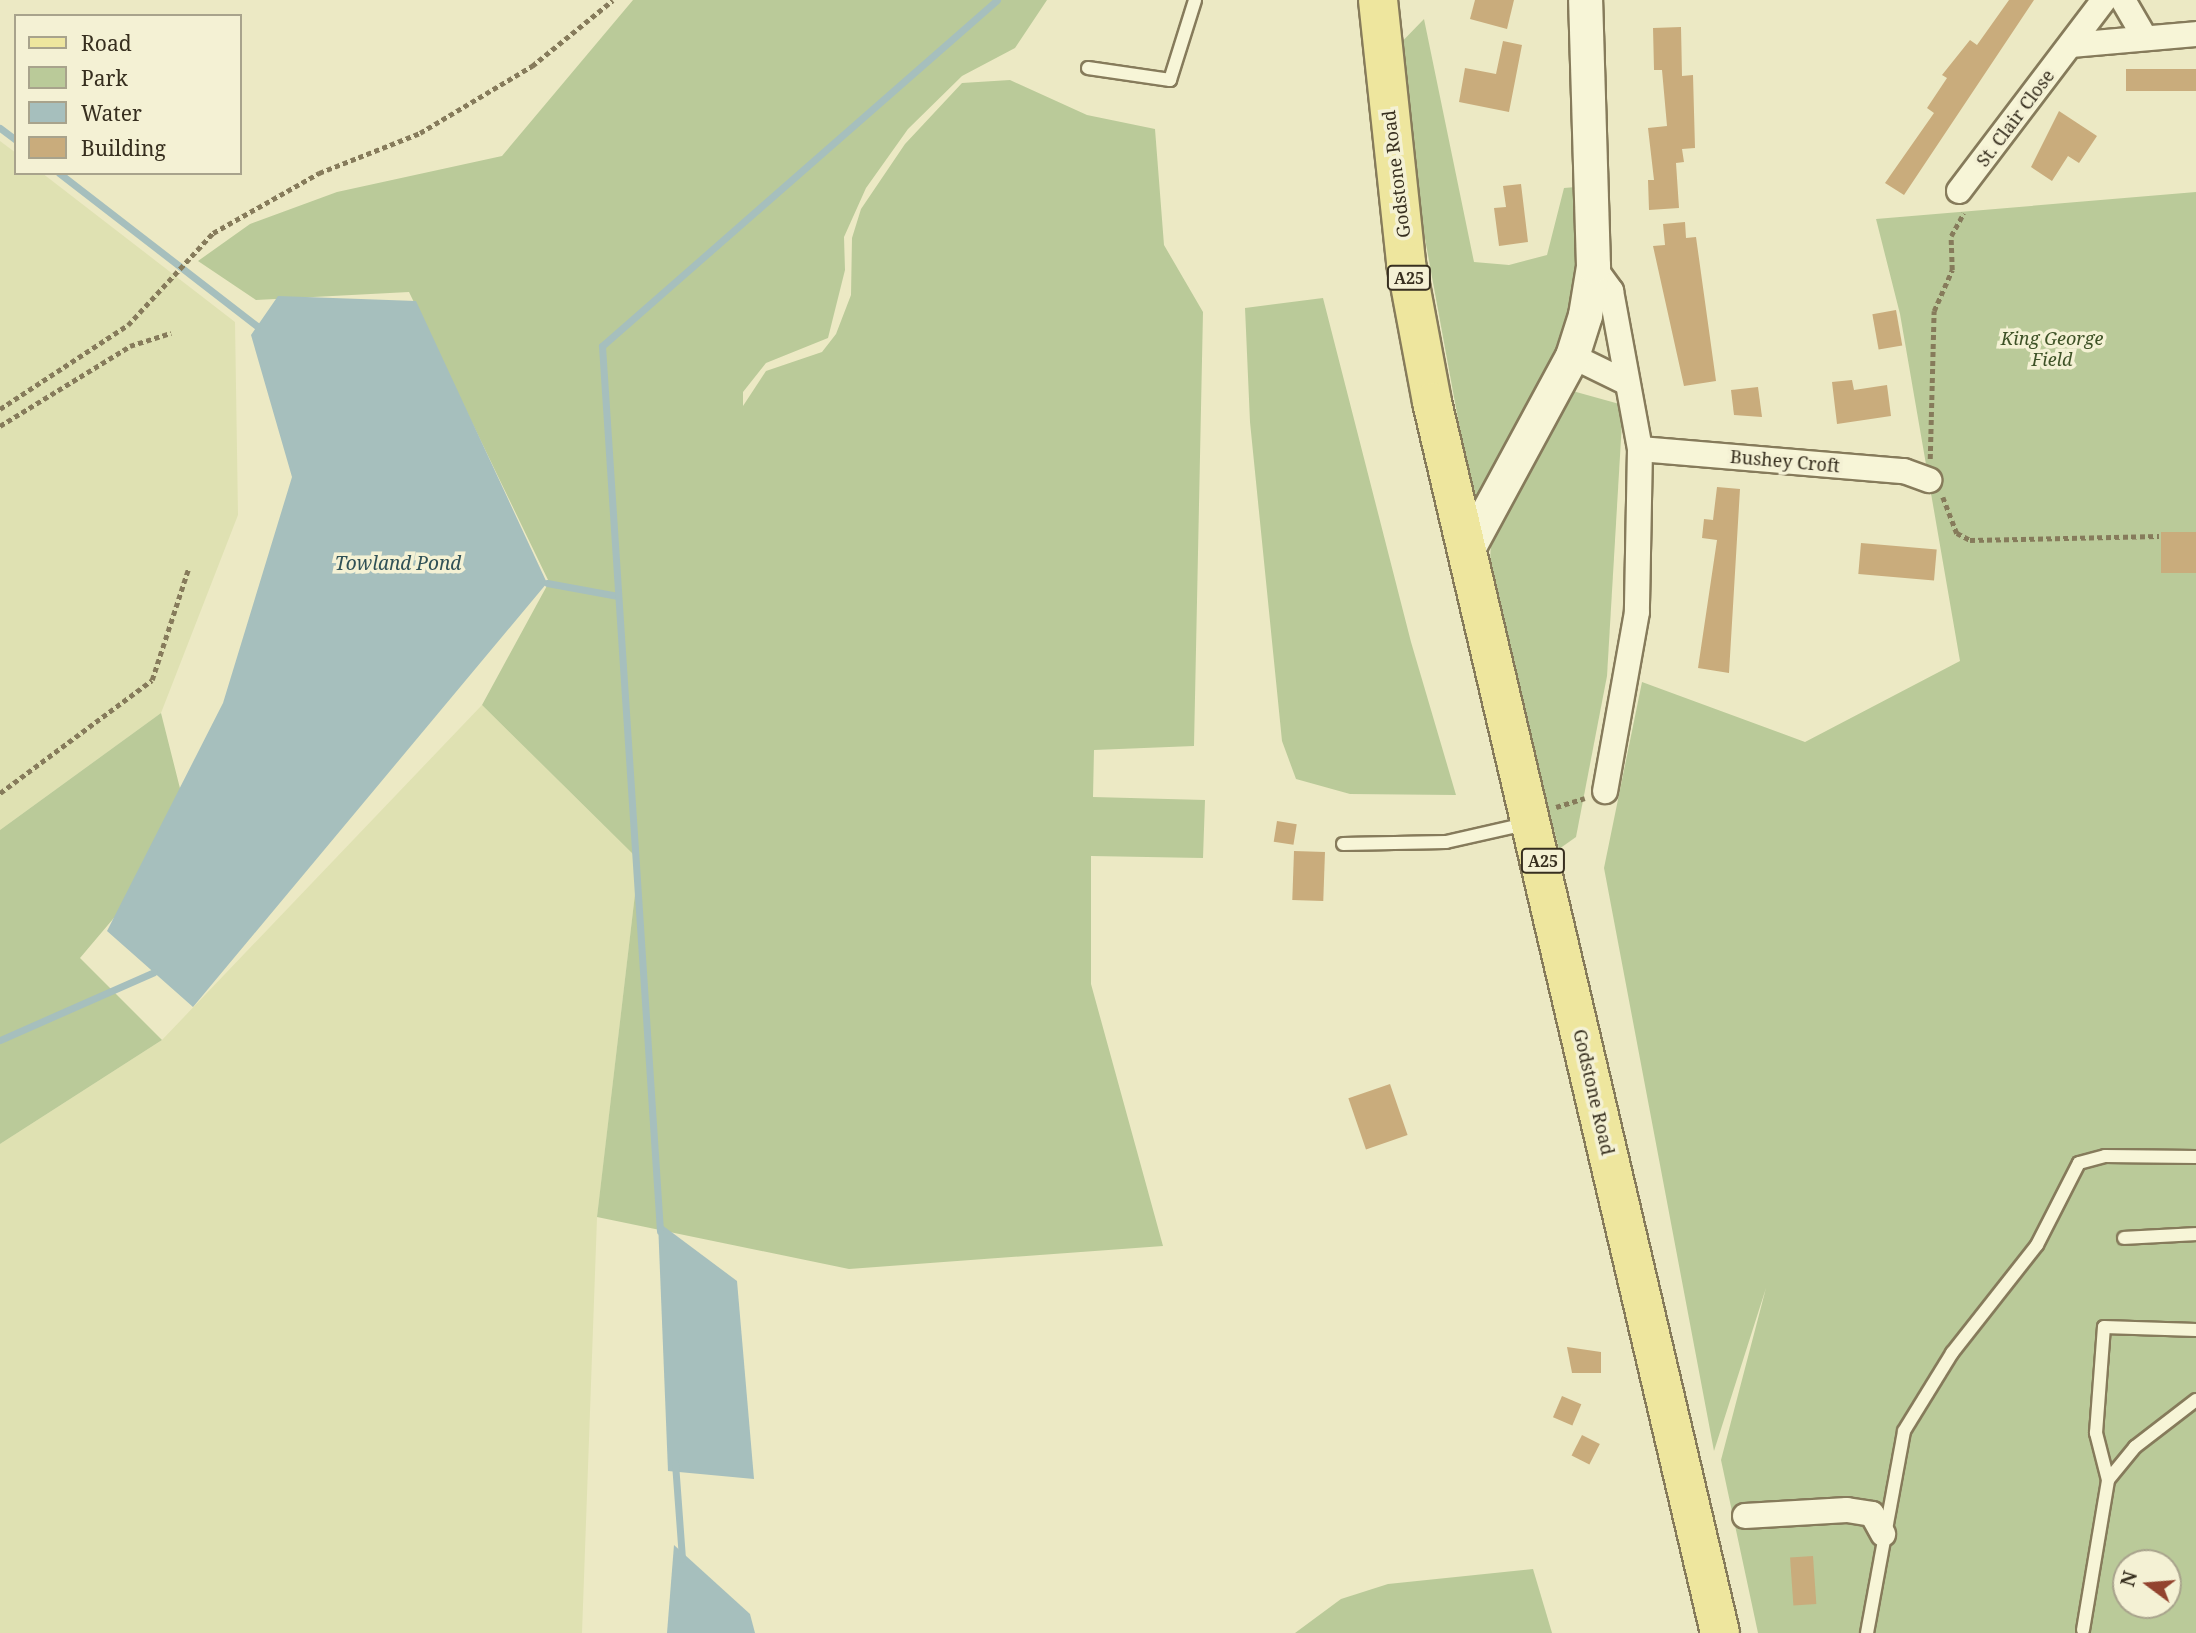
<!DOCTYPE html>
<html>
<head>
<meta charset="utf-8">
<style>
  body { margin:0 }
  #map { position:relative; width:2196px; height:1633px; overflow:hidden; background:#ece9c4; font-family:"Noto Serif",serif }
  div>[style] { position:absolute }
  .farmland>* { inset:0; background:#dfe1b2 }
  .green>* { inset:0; background:#baca99 }
  .water>* { inset:0; background:#a6bfbd }
  .stream>* { height:7px; margin:-3.5px; padding:0 3.5px; transform-origin:3.5px; border-radius:3.5px; background:#a6bfbd }
  .building>* { inset:0; background:#c9ac7c; transform-origin:0 0 }
  .path>* { height:4.5px; margin-top:-2.25px; transform-origin:0; background:repeating-linear-gradient(90deg,#867b5b 0 5px,transparent 0 8.5px) }
  .roads { filter:drop-shadow(2px 0 #867b5b) drop-shadow(-2px 0 #867b5b) drop-shadow(0 2px #867b5b) drop-shadow(0 -2px #867b5b) }
  .lane>* { height:12px; margin:-6px; padding:0 6px; transform-origin:6px; border-radius:6px; background:#f7f5d7 }
  .street>* { height:24px; margin:-12px; padding:0 12px; transform-origin:12px; border-radius:12px; background:#f7f5d7 }
  .secondary>* { height:33px; margin:-16.5px; padding:0 16.5px; transform-origin:16.5px; border-radius:16.5px; background:#f7f5d7 }
  .primary>* { height:38px; margin:-19px; padding:0 19px; transform-origin:19px; border-radius:19px; background:#eee69e }
  span { translate:-50% -50%; white-space:nowrap; text-align:center; line-height:1.15; -webkit-text-stroke:7px #f4f1d4; paint-order:stroke }
  .shield-label span { padding:2px 5px; background:#f4f1d4; border:2px solid; border-radius:5px; -webkit-text-stroke-width:0 }
  .shield-label { font-size:16px; color:#372f1f; font-weight:700 }
  .street-label { font-size:18px; color:#372f1f }
  .park-label { font-size:18px; color:#3e5226; font-style:italic }
  .water-label { font-size:19px; color:#2f5056; font-style:italic }
  .legend { position:absolute; left:14px; top:14px; width:228px; height:161px; box-sizing:border-box; background:#f4f1d4; border:2px solid #a8a38c; margin:0; padding:9px 12px; list-style:none; font-size:21px; color:#372f1f }
  .legend li { display:flex; align-items:center; gap:14px; height:35px }
  .legend b { width:35px; border:2px solid #a8a38c }
  .north { position:absolute; left:2112px; top:1549px; width:70px; height:70px; box-sizing:border-box; background:#f4f1d4; border:2px solid #a8a38c; border-radius:50%; rotate:286deg; font-size:19px; font-weight:700; line-height:28px; text-align:center; color:#372f1f }
  .north::after { content:''; display:block; margin:auto; width:24px; height:32px; background:#92432e; clip-path:polygon(50% 0,100% 100%,50% 72%,0 100%) }
</style>
</head>
<body>
<div id="map">
  <div class="farmland">
    <i style="clip-path:polygon(0 141px,16px 153px,16px 173px,42px 173px,235px 322px,238px 515px,161px 713px,0 830px)"></i>
    <i style="clip-path:polygon(482px 705px,639px 860px,597px 1218px,582px 1633px,0 1633px,0 1144px,162px 1040px)"></i>
  </div>
  <div class="green">
    <i style="clip-path:polygon(633px 0,1047px 0,1015px 48px,962px 76px,908px 129px,866px 188px,844px 237px,845px 270px,828px 338px,766px 363px,743px 392px,743px 406px,766px 371px,822px 352px,836px 334px,851px 295px,852px 238px,861px 209px,905px 144px,962px 83px,1010px 80px,1087px 115px,1155px 129px,1164px 245px,1203px 312px,1194px 746px,1094px 750px,1093px 797px,1205px 800px,1203px 858px,1091px 856px,1091px 984px,1163px 1246px,849px 1269px,597px 1217px,639px 860px,482px 705px,549px 582px,409px 292px,256px 300px,198px 261px,250px 224px,337px 192px,502px 156px)"></i>
    <i style="clip-path:polygon(1424px 19px,1474px 262px,1509px 265px,1547px 255px,1564px 188px,1576px 187px,1578px 279px,1569px 322px,1549px 372px,1473px 501px,1391px 53px)"></i>
    <i style="clip-path:polygon(evenodd,2196px 192px,2196px 1633px,1758px 1633px,1721px 1460px,1766px 1288px,1714px 1451px,1604px 868px,1642px 682px,1805px 742px,1960px 661px,1900px 314px,1876px 219px,2196px 192px,2126px 1563px,2168px 1563px,2168px 1605px,2126px 1605px,2126px 1563px)"></i>
    <i style="clip-path:polygon(1323px 298px,1411px 642px,1456px 795px,1350px 794px,1296px 779px,1282px 741px,1250px 422px,1245px 308px)"></i>
    <i style="clip-path:polygon(1569px 390px,1623px 405px,1607px 676px,1576px 837px,1559px 849px,1489px 585px,1491px 540px)"></i>
    <i style="clip-path:polygon(161px 713px,190px 828px,80px 958px,162px 1040px,0 1144px,0 830px)"></i>
    <i style="clip-path:polygon(1533px 1569px,1552px 1633px,1295px 1633px,1341px 1599px,1388px 1584px)"></i>
  </div>
  <div class="water">
    <i style="clip-path:polygon(278px 296px,416px 301px,547px 583px,193px 1007px,107px 931px,223px 703px,292px 477px,251px 335px)"></i>
    <i style="clip-path:polygon(658px 1222px,737px 1281px,754px 1479px,668px 1471px)"></i>
    <i style="clip-path:polygon(674px 1545px,750px 1614px,755px 1633px,667px 1633px)"></i>
  </div>
  <div class="stream">
    <i style="left:0;top:128px;width:20px;rotate:37deg"></i>
    <i style="left:59px;top:173px;width:250px;rotate:37.7deg"></i>
    <i style="left:547px;top:583px;width:72px;rotate:10.4deg"></i>
    <i style="left:0;top:1040px;width:168px;rotate:-23.8deg"></i>
    <i style="left:660px;top:1231px;width:887px;rotate:-93.75deg"></i>
    <i style="left:602px;top:346px;width:525px;rotate:-41.22deg"></i>
    <i style="left:675px;top:1463px;width:96px;rotate:85.8deg"></i>
  </div>
  <div class="building">
    <i style="clip-path:polygon(1475px 0,1514px 0,1507px 29px,1470px 19px)"></i>
    <i style="clip-path:polygon(2009px 0,2034px 0,1904px 195px,1885px 183px,1934px 113px,1927px 108px,1947px 78px,1942px 75px,1970px 40px,1977px 45px)"></i>
    <i style="clip-path:polygon(1681px 27px,1682px 76px,1693px 75px,1695px 148px,1682px 149px,1684px 162px,1676px 163px,1679px 208px,1649px 210px,1648px 180px,1654px 180px,1648px 128px,1667px 126px,1662px 70px,1654px 70px,1653px 28px)"></i>
    <i style="clip-path:polygon(1503px 41px,1522px 45px,1509px 112px,1459px 102px,1465px 68px,1496px 74px)"></i>
    <i style="left:2196px;top:69px;width:22px;height:70px;rotate:90deg"></i>
    <i style="clip-path:polygon(2059px 111px,2097px 136px,2079px 163px,2068px 156px,2052px 181px,2031px 167px)"></i>
    <i style="clip-path:polygon(1521px 184px,1528px 242px,1499px 246px,1494px 208px,1506px 207px,1503px 186px)"></i>
    <i style="clip-path:polygon(1685px 222px,1686px 238px,1696px 237px,1716px 381px,1684px 386px,1653px 246px,1665px 245px,1663px 224px)"></i>
    <i style="left:1896px;top:310px;width:36px;height:24px;rotate:80deg"></i>
    <i style="clip-path:polygon(1852px 380px,1854px 390px,1887px 385px,1891px 416px,1837px 424px,1832px 382px)"></i>
    <i style="clip-path:polygon(1758px 387px,1762px 417px,1734px 415px,1731px 390px)"></i>
    <i style="clip-path:polygon(1717px 487px,1740px 489px,1729px 673px,1698px 668px,1717px 540px,1702px 538px,1704px 519px,1713px 520px)"></i>
    <i style="left:2196px;top:532px;width:41px;height:35px;rotate:90deg"></i>
    <i style="left:1861px;top:543px;width:76px;height:31px;rotate:5deg"></i>
    <i style="left:1277px;top:821px;width:20px;height:21px;rotate:9deg"></i>
    <i style="left:1294px;top:851px;width:31px;height:49px;rotate:2deg"></i>
    <i style="left:1390px;top:1084px;width:54px;height:44px;rotate:71deg"></i>
    <i style="clip-path:polygon(1567px 1347px,1601px 1352px,1601px 1373px,1572px 1373px)"></i>
    <i style="left:1562px;top:1396px;width:21px;height:23px;rotate:23deg"></i>
    <i style="left:1582px;top:1435px;width:20px;height:23px;rotate:27deg"></i>
    <i style="left:1813px;top:1556px;width:48px;height:23px;rotate:86deg"></i>
  </div>
  <div class="path">
    <i style="left:0;top:409px;width:153px;rotate:-33.3deg"></i>
    <i style="left:128px;top:325px;width:125px;rotate:-47.3deg"></i>
    <i style="left:213px;top:233px;width:122px;rotate:-29.5deg"></i>
    <i style="left:319px;top:173px;width:109px;rotate:-21.6deg"></i>
    <i style="left:420px;top:133px;width:131px;rotate:-30.9deg"></i>
    <i style="left:532px;top:66px;width:104px;rotate:-39.2deg"></i>
    <i style="left:0;top:426px;width:153px;rotate:-31.6deg"></i>
    <i style="left:130px;top:346px;width:43px;rotate:-17.6deg"></i>
    <i style="left:1930px;top:459px;width:148px;rotate:-88.5deg"></i>
    <i style="left:1934px;top:311px;width:45px;rotate:-66.3deg"></i>
    <i style="left:1952px;top:270px;width:34px;rotate:-92deg"></i>
    <i style="left:1951px;top:236px;width:26px;rotate:-61deg"></i>
    <i style="left:1943px;top:497px;width:39px;rotate:69deg"></i>
    <i style="left:1957px;top:533px;width:15px;rotate:28deg"></i>
    <i style="left:1970px;top:540px;width:189px;rotate:-1.2deg"></i>
    <i style="left:0;top:793px;width:189px;rotate:-36.6deg"></i>
    <i style="left:152px;top:680px;width:116px;rotate:-71.9deg"></i>
    <i style="left:1556px;top:807px;width:30px;rotate:-17deg"></i>
  </div>
  <div class="roads">
    <div class="lane">
      <i style="left:1088px;top:68px;width:83px;rotate:8.3deg"></i>
      <i style="left:1170px;top:80px;width:84px;rotate:-72.6deg"></i>
      <i style="left:1343px;top:844px;width:103px;rotate:-1.1deg"></i>
      <i style="left:1446px;top:842px;width:82px;rotate:-12.7deg"></i>
      <i style="left:2124px;top:1238px;width:72px;rotate:-3.2deg"></i>
      <i style="left:2108px;top:1480px;width:49px;rotate:-104.3deg"></i>
      <i style="left:2096px;top:1433px;width:106px;rotate:-85.7deg"></i>
      <i style="left:2104px;top:1327px;width:92px;rotate:1.9deg"></i>
      <i style="left:2083px;top:1630px;width:152px;rotate:-80.5deg"></i>
      <i style="left:2108px;top:1480px;width:43px;rotate:-50.7deg"></i>
      <i style="left:2135px;top:1447px;width:77px;rotate:-37.6deg"></i>
      <i style="left:1867px;top:1633px;width:205px;rotate:-79.6deg"></i>
      <i style="left:1904px;top:1431px;width:92px;rotate:-58.4deg"></i>
      <i style="left:1952px;top:1353px;width:137px;rotate:-51.8deg"></i>
      <i style="left:2037px;top:1245px;width:92px;rotate:-62.9deg"></i>
      <i style="left:2079px;top:1163px;width:27px;rotate:-15deg"></i>
      <i style="left:2105px;top:1156px;width:91px;rotate:0.6deg"></i>
    </div>
    <div class="street">
      <i style="left:2123px;top:0;width:44px;rotate:59.9deg"></i>
      <i style="left:2071px;top:45px;width:125px;rotate:-5deg"></i>
      <i style="left:1959px;top:191px;width:240px;rotate:-52.8deg"></i>
      <i style="left:1593px;top:266px;width:31px;rotate:54deg"></i>
      <i style="left:1611px;top:291px;width:161px;rotate:79.6deg"></i>
      <i style="left:1640px;top:449px;width:163px;rotate:91.1deg"></i>
      <i style="left:1637px;top:612px;width:182px;rotate:100.1deg"></i>
      <i style="left:1572px;top:356px;width:61px;rotate:26.1deg"></i>
      <i style="left:1640px;top:449px;width:265px;rotate:4.8deg"></i>
      <i style="left:1904px;top:471px;width:27px;rotate:20deg"></i>
      <i style="left:1745px;top:1516px;width:102px;rotate:-3.4deg"></i>
      <i style="left:1847px;top:1510px;width:25px;rotate:9deg"></i>
      <i style="left:1872px;top:1514px;width:23px;rotate:61deg"></i>
    </div>
    <div class="secondary">
      <i style="left:1466px;top:552px;width:223px;rotate:-61.6deg"></i>
      <i style="left:1572px;top:356px;width:43px;rotate:-72.4deg"></i>
      <i style="left:1585px;top:315px;width:50px;rotate:-80.7deg"></i>
      <i style="left:1593px;top:266px;width:266px;rotate:-91.7deg"></i>
    </div>
    <div class="primary">
      <i style="left:1378px;top:0;width:264px;rotate:83.9deg"></i>
      <i style="left:1406px;top:263px;width:141px;rotate:79.4deg"></i>
      <i style="left:1432px;top:402px;width:1264px;rotate:76.83deg"></i>
    </div>
  </div>
  <div class="shield-label">
    <span style="left:1409px;top:278px">A25</span>
    <span style="left:1543px;top:861px">A25</span>
  </div>
  <div class="street-label">
    <span style="left:2015px;top:118px;rotate:-53deg">St. Clair Close</span>
    <span style="left:1396px;top:174px;rotate:-97deg">Godstone Road</span>
    <span style="left:1785px;top:461px;rotate:5deg">Bushey Croft</span>
    <span style="left:1594px;top:1092px;rotate:77deg">Godstone Road</span>
  </div>
  <div class="park-label">
    <span style="left:2052px;top:349px">King George<br>Field</span>
  </div>
  <div class="water-label">
    <span style="left:398px;top:564px">Towland Pond</span>
  </div>
  <ul class="legend">
  <li><b style="height:9px;background:#eee69e"></b>Road</li>
  <li><b style="height:19px;background:#baca99"></b>Park</li>
  <li><b style="height:19px;background:#a6bfbd"></b>Water</li>
  <li><b style="height:19px;background:#c9ac7c"></b>Building</li>
  </ul>
  <div class="north">N</div>
</div>
</body>
</html>
